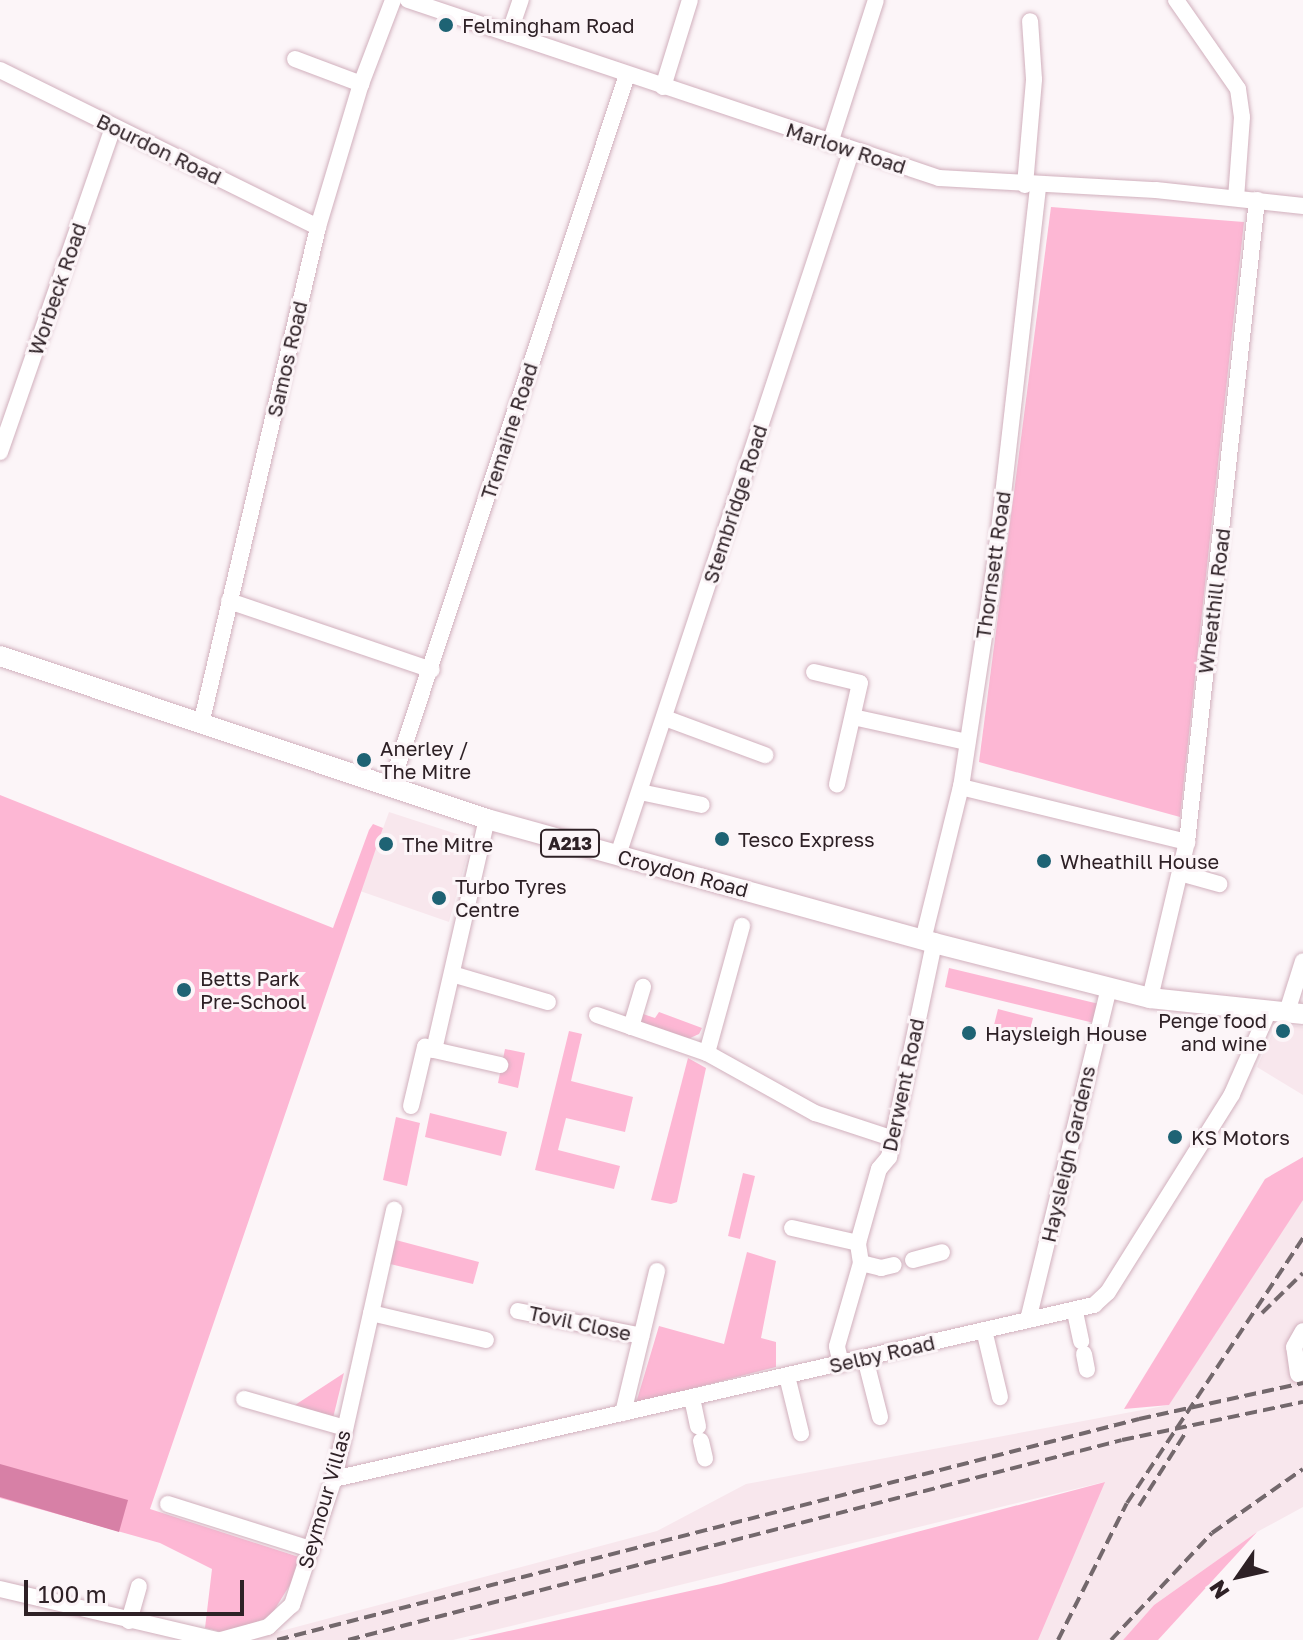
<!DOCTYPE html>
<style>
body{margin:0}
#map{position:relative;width:1303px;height:1640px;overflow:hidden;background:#fcf5f8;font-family:"Golos Text",sans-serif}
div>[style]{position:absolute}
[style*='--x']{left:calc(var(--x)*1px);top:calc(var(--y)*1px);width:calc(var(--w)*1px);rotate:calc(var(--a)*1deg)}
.built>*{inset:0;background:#f8e7ed}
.green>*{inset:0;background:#fdb7d4}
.water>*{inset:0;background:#d780a6}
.roads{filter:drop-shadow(0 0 2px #d1b0bd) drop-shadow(0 0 2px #d1b0bd)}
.minor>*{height:16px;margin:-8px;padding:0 8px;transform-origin:8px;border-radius:8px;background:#fff}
.major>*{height:20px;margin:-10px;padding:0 10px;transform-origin:10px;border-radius:10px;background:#fff}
.rail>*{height:4px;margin-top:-2px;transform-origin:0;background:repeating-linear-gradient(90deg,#73686c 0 12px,transparent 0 18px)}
.dots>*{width:22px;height:22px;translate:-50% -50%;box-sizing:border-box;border:4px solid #fcf5f8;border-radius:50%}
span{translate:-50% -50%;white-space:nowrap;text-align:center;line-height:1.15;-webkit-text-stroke:6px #fcf5f8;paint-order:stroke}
.shield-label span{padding:2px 6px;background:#fcf5f8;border:2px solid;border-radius:6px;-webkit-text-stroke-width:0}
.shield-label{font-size:18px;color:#2e2126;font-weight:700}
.poi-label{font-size:20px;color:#2e2126}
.left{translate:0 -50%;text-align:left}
.right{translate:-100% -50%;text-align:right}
.street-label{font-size:20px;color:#2e2126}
.north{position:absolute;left:1199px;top:1536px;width:80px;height:80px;-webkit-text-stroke:6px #fcf5f8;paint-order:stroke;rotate:236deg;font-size:22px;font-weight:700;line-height:32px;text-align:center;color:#2e2126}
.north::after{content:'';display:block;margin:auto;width:28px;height:36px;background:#2e2126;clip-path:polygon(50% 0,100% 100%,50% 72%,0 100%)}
.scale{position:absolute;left:24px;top:1580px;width:220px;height:36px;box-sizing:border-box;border:4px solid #2e2126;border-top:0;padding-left:10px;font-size:24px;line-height:28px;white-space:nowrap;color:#2e2126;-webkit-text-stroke:6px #fcf5f8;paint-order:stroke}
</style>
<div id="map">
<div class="built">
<div style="clip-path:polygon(389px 812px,472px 839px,449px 922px,360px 891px)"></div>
<div style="clip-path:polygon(1277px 1023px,1303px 1027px,1303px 1095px,1257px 1067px)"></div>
<div style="clip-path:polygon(1303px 1179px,1303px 1507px,1257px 1532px,1154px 1605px,1123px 1640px,1037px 1640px,1104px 1482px,453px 1640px,247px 1640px,657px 1531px,746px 1484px,1169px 1405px)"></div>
</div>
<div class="green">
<div style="clip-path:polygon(1051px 207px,1244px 222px,1180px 817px,979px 762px)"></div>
<div style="clip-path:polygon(0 795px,333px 928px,369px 830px,373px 824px,383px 828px,150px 1509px,299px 1557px,293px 1580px,270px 1617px,226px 1633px,205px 1628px,212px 1569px,160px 1543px,0 1498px)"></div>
<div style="clip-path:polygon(949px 968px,1099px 1004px,1094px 1023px,945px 987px)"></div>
<div style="clip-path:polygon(998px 1009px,1033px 1018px,1028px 1038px,993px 1029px)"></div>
<div style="clip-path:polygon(659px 1012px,702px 1028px,699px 1034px,688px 1039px,640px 1026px,640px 1013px,655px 1018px)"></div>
<div style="clip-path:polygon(569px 1031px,582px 1034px,571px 1081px,633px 1097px,625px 1132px,566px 1118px,558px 1150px,620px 1166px,614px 1189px,535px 1170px)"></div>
<div style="clip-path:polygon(505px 1049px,525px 1053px,518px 1088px,498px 1083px)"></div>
<div style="clip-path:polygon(688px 1058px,706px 1068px,677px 1202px,671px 1204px,651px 1200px)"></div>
<div style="clip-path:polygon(430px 1113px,507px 1132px,501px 1156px,425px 1137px)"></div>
<div style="clip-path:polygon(396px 1117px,420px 1123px,407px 1186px,383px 1180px)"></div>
<div style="clip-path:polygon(1303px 1157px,1303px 1200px,1169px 1405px,1124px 1409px,1265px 1179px)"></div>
<div style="clip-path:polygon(743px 1173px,755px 1176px,740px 1239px,728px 1236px)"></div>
<div style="clip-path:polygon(392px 1239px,479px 1262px,473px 1284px,386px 1263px)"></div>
<div style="clip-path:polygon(747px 1252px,776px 1261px,761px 1338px,776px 1342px,776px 1367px,636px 1403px,659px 1326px,724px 1344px)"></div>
<div style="clip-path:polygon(344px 1373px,333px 1418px,292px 1407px)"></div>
<div style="clip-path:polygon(1105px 1482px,1038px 1640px,468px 1640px,721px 1584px)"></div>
<div style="clip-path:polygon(1257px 1532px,1158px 1640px,1123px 1640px,1154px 1605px)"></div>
</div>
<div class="water">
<div style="clip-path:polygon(0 1464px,128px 1500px,119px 1532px,0 1497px)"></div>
</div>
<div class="roads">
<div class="minor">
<div style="--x:408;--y:0;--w:560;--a:18.53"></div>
<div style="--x:939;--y:178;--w:217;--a:3.2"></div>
<div style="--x:1156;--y:190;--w:148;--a:6.2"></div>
<div style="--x:1176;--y:0;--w:108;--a:55.1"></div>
<div style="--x:1238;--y:89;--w:28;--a:82"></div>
<div style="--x:1242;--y:117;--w:81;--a:94.2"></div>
<div style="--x:509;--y:34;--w:36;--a:-71"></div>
<div style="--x:295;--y:59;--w:71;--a:20.7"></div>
<div style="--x:0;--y:70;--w:355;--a:26.3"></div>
<div style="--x:663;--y:87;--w:91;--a:-72.8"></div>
<div style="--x:830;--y:143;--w:150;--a:-72.2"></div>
<div style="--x:1025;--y:185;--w:106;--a:-85.1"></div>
<div style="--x:1034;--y:79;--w:58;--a:-93.9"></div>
<div style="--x:0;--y:452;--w:344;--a:-70.8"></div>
<div style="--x:229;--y:601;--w:214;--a:18.8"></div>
<div style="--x:814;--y:672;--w:47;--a:13.4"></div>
<div style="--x:860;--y:683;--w:104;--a:102.8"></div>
<div style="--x:853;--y:717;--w:117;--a:12.4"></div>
<div style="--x:665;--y:718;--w:107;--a:20.3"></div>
<div style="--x:201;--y:724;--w:511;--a:-76.75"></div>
<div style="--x:318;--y:227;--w:149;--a:-73.3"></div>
<div style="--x:361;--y:84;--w:90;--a:-69.1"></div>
<div style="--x:961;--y:787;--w:233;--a:13.7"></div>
<div style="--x:390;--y:788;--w:751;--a:-71.61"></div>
<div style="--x:640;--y:792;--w:63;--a:11.8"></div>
<div style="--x:618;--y:855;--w:741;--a:-71.66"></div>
<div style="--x:1180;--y:873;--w:41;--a:15.8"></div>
<div style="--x:923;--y:940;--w:158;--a:-76.1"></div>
<div style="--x:961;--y:787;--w:225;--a:-81.3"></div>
<div style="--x:995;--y:565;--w:381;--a:-83.5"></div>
<div style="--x:452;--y:974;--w:100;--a:16.3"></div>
<div style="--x:1150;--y:998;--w:160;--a:-76.7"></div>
<div style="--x:1187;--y:842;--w:646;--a:-83.78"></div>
<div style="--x:1287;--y:1012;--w:53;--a:-72.6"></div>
<div style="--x:597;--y:1015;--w:116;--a:19.1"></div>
<div style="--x:707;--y:1053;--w:124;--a:29.1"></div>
<div style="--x:815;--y:1113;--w:80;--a:18.2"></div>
<div style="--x:631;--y:1027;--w:42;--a:-73.3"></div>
<div style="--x:434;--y:1050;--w:68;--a:12.8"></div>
<div style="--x:707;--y:1053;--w:132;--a:-74.6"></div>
<div style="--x:411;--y:1106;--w:61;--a:-76.7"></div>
<div style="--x:425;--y:1047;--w:9;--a:18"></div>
<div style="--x:434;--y:1050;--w:237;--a:-77.1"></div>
<div style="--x:792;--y:1228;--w:68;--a:12.8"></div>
<div style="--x:913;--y:1260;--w:30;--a:-15"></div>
<div style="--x:861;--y:1263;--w:21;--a:14"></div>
<div style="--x:881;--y:1268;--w:13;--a:-13"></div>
<div style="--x:518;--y:1311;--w:126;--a:11.4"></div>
<div style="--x:1075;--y:1312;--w:30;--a:78"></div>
<div style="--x:371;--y:1313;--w:118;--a:13.2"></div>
<div style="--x:1028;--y:1320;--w:342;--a:-76.3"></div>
<div style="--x:984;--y:1330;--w:69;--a:76.6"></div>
<div style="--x:1084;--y:1354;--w:16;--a:79"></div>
<div style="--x:865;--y:1358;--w:61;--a:75.7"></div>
<div style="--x:841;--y:1364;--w:18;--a:-103"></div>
<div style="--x:837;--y:1346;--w:86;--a:-73.9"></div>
<div style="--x:861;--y:1263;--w:20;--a:-99"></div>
<div style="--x:858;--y:1243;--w:77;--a:-74.2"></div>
<div style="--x:879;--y:1169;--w:16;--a:-50"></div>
<div style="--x:889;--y:1157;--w:219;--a:-78.1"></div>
<div style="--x:1298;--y:1374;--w:27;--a:-98"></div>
<div style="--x:1294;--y:1347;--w:18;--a:-61"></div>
<div style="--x:787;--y:1376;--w:59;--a:76.2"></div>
<div style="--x:692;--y:1398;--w:29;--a:78"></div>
<div style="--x:244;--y:1399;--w:105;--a:16"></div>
<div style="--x:623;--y:1413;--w:146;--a:-76.5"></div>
<div style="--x:701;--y:1441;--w:18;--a:77"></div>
<div style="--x:334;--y:1479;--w:780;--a:-12.9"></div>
<div style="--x:1094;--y:1305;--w:19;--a:-43"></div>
<div style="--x:1108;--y:1292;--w:234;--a:-57.9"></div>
<div style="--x:1232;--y:1094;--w:92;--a:-66.2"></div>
<div style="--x:168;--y:1504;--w:150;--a:17.5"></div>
<div style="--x:0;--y:1589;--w:223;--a:13.2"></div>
<div style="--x:129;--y:1621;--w:36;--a:-74"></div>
<div style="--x:221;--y:1640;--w:49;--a:-15.5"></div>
<div style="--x:268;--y:1627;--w:33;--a:-43"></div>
<div style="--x:292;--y:1605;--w:133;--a:-71.6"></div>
<div style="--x:334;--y:1479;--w:276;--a:-77.4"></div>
</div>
<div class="major">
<div style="--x:0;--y:656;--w:514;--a:18.51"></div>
<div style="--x:487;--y:819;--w:464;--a:15.5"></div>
<div style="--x:934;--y:943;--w:223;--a:14.3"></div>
<div style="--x:1150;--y:998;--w:154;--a:6"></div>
</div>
</div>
<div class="rail">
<div style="--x:1262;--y:1313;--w:57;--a:-44.3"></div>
<div style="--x:1139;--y:1506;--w:88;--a:-57.6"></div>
<div style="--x:277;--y:1640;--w:890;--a:-14.38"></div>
<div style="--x:1139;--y:1419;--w:168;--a:-12.4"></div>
<div style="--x:348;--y:1640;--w:799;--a:-14.49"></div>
<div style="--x:1122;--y:1440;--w:185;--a:-11.9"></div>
<div style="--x:1058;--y:1640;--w:153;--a:-63.3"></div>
<div style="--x:1127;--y:1503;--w:318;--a:-56.4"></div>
<div style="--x:1111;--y:1640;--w:147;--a:-46.7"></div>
<div style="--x:1212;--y:1533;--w:111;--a:-35.1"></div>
</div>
<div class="dots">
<div style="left:446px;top:25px;background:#1e6374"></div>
<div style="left:364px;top:760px;background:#1e6374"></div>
<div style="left:722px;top:839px;background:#1e6374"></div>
<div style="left:386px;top:844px;background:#1e6374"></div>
<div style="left:1044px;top:861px;background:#1e6374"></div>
<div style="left:439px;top:898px;background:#1e6374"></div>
<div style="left:184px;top:990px;background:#1e6374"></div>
<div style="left:1283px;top:1031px;background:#1e6374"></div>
<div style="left:969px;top:1033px;background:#1e6374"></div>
<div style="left:1175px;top:1137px;background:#1e6374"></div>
</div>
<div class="shield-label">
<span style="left:570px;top:843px">A213</span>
</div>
<div class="poi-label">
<span class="left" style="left:462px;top:25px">Felmingham Road</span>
<span class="left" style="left:380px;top:760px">Anerley /<br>The Mitre</span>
<span class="left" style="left:738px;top:839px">Tesco Express</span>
<span class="left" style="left:402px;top:844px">The Mitre</span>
<span class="left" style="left:1060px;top:861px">Wheathill House</span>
<span class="left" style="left:455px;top:898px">Turbo Tyres<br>Centre</span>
<span class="left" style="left:200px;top:990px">Betts Park<br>Pre-School</span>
<span class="right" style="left:1267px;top:1032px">Penge food<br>and wine</span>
<span class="left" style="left:985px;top:1033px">Haysleigh House</span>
<span class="left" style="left:1191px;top:1137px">KS Motors</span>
</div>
<div class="street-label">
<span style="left:846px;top:148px;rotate:18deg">Marlow Road</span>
<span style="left:159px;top:149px;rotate:26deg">Bourdon Road</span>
<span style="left:57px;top:289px;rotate:-71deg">Worbeck Road</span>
<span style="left:287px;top:359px;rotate:-77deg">Samos Road</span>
<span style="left:509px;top:431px;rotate:-72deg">Tremaine Road</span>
<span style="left:735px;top:504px;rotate:-72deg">Stembridge Road</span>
<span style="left:993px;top:565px;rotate:-82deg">Thornsett Road</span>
<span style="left:1214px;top:601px;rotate:-83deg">Wheathill Road</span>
<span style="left:683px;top:873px;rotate:15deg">Croydon Road</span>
<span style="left:903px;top:1085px;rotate:-78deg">Derwent Road</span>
<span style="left:1068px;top:1154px;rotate:-77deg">Haysleigh Gardens</span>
<span style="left:580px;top:1323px;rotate:12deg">Tovil Close</span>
<span style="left:882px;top:1354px;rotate:-13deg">Selby Road</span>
<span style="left:324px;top:1499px;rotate:-74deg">Seymour Villas</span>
</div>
<div class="north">N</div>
<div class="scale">100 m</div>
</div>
